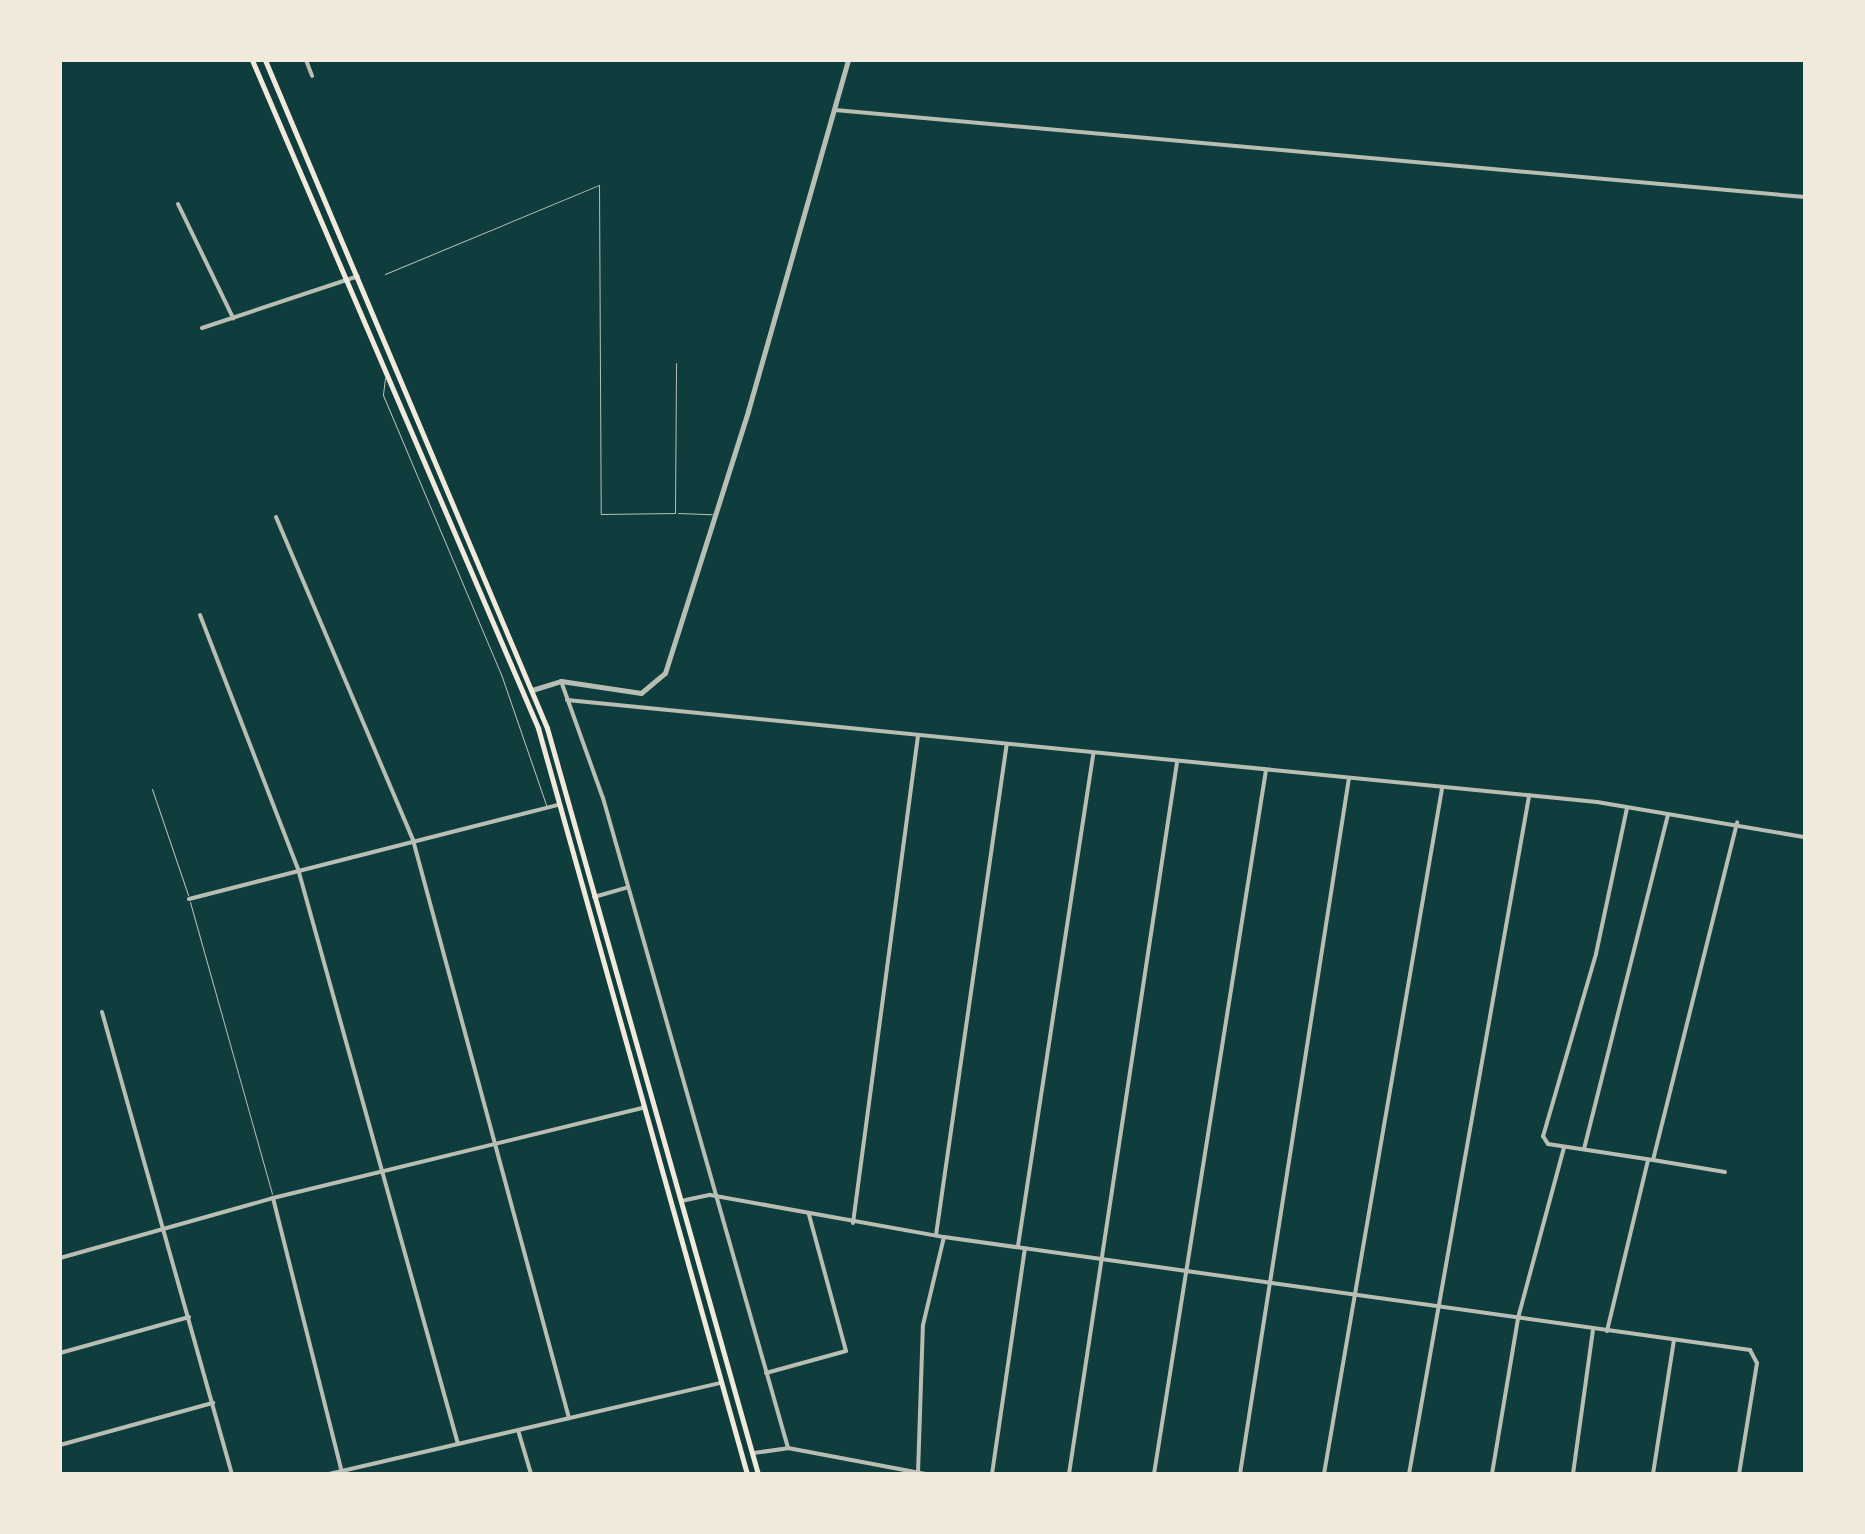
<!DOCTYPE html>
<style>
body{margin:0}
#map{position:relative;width:1865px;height:1534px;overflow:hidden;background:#0f3d3e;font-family:Inter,sans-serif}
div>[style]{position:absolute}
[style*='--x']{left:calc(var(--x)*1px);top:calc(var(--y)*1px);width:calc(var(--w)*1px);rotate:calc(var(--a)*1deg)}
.service>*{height:1px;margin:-0.5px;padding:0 0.5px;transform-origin:0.5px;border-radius:0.5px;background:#b8beb3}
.minor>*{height:4px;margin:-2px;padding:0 2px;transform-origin:2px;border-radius:2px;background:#b8beb3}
.tertiary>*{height:5px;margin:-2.5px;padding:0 2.5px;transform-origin:2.5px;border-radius:2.5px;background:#b8beb3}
.secondary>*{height:5px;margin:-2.5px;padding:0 2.5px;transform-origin:2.5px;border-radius:2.5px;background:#f1e9da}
span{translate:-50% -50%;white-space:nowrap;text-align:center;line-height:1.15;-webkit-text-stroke:8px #f1e9da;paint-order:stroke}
.frame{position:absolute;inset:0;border:62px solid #f1e9da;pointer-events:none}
</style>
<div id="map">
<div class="service">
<div style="--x:385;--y:274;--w:232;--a:-22.6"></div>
<div style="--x:599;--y:185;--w:329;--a:89.7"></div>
<div style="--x:601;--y:514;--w:74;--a:-0.8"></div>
<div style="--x:675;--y:513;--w:150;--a:-89.6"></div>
<div style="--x:385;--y:378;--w:17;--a:97"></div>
<div style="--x:383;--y:395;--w:303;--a:67.1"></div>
<div style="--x:501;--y:674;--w:139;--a:71"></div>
<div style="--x:678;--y:513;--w:34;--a:2"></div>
<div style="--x:152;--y:789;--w:112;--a:71.2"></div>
<div style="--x:190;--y:902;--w:303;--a:74.3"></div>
</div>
<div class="minor">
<div style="--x:306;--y:60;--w:17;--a:69"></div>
<div style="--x:835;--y:110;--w:974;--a:5.13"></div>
<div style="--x:178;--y:204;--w:127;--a:64.2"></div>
<div style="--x:202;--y:328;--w:164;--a:-18.4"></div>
<div style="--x:276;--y:517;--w:351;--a:67"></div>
<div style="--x:413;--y:840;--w:599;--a:74.9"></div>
<div style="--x:200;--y:615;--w:272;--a:68.9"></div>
<div style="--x:298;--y:869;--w:597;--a:74.45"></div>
<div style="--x:561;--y:681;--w:124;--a:70.3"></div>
<div style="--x:603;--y:798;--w:676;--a:74.11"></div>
<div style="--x:567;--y:700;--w:1035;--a:5.66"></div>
<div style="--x:1597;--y:802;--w:211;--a:9.6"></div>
<div style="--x:1627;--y:808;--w:149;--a:102"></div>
<div style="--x:1596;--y:954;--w:190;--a:106.2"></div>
<div style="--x:1543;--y:1136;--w:9;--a:58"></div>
<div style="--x:1548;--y:1144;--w:106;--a:8.7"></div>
<div style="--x:1653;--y:1160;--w:348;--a:-76"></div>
<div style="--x:594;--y:897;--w:35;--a:-16"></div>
<div style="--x:189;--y:899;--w:381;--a:-14.3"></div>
<div style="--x:102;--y:1012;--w:480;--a:74.3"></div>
<div style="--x:1584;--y:1149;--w:345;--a:-75.9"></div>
<div style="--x:1653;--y:1160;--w:73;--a:9.5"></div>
<div style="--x:273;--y:1198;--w:279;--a:75.9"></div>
<div style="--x:681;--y:1201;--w:30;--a:-12"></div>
<div style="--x:710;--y:1195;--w:238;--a:10.2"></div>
<div style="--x:944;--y:1237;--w:814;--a:7.98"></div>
<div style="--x:1750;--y:1350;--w:15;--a:62"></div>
<div style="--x:1757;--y:1363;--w:112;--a:99.2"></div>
<div style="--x:853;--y:1223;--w:490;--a:-82.4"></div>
<div style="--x:936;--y:1235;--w:495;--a:-81.8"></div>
<div style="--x:1018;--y:1246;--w:499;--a:-81.3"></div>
<div style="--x:60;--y:1258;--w:221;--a:-15.7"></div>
<div style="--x:273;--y:1198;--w:381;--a:-13.7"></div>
<div style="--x:1607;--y:1331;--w:176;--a:-76.5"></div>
<div style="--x:60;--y:1353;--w:134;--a:-15.6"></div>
<div style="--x:766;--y:1373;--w:83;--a:-15.4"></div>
<div style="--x:846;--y:1351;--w:141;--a:-105.2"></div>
<div style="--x:518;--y:1430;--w:46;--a:73.5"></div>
<div style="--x:60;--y:1445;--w:159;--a:-15.4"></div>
<div style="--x:754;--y:1453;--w:34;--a:-8"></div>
<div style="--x:788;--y:1448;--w:140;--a:10.7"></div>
<div style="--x:918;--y:1473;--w:148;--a:-88.1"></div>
<div style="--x:923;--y:1325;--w:90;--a:-76.6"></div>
<div style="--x:329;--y:1474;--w:401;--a:-13.1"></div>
<div style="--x:992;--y:1474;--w:228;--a:-81.7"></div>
<div style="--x:1069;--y:1474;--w:720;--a:-81.37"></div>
<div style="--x:1154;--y:1474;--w:713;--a:-80.96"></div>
<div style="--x:1240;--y:1474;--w:704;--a:-81.1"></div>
<div style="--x:1324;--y:1474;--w:695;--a:-80.23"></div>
<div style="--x:1409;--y:1474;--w:689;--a:-79.96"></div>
<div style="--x:1492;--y:1474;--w:158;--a:-80.5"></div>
<div style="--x:1518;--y:1318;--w:177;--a:-74.9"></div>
<div style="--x:1573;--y:1474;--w:145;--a:-82.1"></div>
<div style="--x:1653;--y:1474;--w:136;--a:-81.1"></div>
</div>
<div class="tertiary">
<div style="--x:532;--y:690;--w:30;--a:-17"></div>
<div style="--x:561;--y:681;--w:81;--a:8.5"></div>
<div style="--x:641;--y:693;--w:31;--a:-40"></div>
<div style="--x:665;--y:673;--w:275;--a:-72.4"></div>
<div style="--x:748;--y:411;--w:365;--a:-74.1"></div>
</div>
<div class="secondary">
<div style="--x:252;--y:60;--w:727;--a:66.82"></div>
<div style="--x:538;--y:728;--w:775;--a:74.35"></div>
<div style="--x:265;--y:60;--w:725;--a:67.11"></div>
<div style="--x:547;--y:728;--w:775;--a:74.21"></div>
</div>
<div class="frame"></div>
</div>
